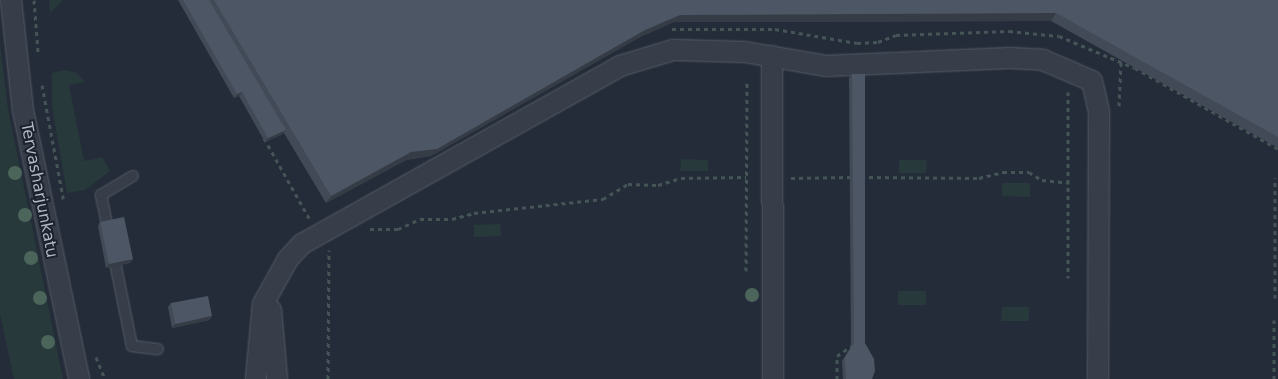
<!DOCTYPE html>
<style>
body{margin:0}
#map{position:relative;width:1278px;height:379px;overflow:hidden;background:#242c39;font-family:"DejaVu Sans",sans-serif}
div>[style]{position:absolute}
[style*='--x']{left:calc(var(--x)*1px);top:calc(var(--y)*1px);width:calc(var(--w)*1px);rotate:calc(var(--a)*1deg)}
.green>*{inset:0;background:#27393b}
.path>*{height:3px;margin-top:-1.5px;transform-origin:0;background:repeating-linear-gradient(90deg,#445457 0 4px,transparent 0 8px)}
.roads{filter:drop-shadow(0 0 1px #565c67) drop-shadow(0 0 1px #565c67)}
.lane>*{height:10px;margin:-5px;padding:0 5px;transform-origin:5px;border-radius:5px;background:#373e49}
.street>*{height:20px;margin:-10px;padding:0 10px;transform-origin:10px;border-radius:10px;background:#373e49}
.trees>*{width:14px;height:14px;margin:-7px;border-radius:50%;background:#4c655b}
.wall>*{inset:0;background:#414a56}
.shaded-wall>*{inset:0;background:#353c46}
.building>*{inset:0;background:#4c5664}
span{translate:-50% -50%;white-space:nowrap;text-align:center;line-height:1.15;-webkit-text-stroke:4px #1d232e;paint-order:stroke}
.street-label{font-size:16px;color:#b3b9c5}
</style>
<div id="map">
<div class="green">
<div style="clip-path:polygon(49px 0,63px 0,50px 13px)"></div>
<div style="clip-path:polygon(0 44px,8px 109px,63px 379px,14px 379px,0 314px)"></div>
<div style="clip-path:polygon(65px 70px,77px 73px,85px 82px,69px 85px,84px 161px,102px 157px,110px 171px,85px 190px,67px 193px,52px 106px,52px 73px)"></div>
<div style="clip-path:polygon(681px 159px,708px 160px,708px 171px,680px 171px)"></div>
<div style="clip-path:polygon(899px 160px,927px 160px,926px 173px,899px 173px)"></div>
<div style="clip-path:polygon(1002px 183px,1030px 183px,1030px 197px,1002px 196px)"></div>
<div style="clip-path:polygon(500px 224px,501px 236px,474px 237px,474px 225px)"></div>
<div style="clip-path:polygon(898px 291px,926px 291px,926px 305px,898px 305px)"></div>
<div style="clip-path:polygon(1002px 307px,1029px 307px,1029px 321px,1001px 321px)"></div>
</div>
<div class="path">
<div style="--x:34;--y:0;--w:52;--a:85.6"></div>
<div style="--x:672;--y:29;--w:103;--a:0"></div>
<div style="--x:775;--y:29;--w:83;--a:9.7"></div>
<div style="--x:857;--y:43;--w:21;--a:-3"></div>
<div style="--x:878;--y:42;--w:19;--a:-21"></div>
<div style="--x:896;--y:35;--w:113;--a:-2"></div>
<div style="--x:1009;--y:31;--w:50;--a:5.7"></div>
<div style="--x:1059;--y:36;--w:82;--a:22.8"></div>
<div style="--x:1135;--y:68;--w:164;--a:29.5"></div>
<div style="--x:42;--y:85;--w:119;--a:79.4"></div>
<div style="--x:1068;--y:92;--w:186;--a:90"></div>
<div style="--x:1119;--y:106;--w:44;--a:-87.4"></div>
<div style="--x:264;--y:138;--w:92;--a:60.6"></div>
<div style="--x:861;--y:177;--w:118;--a:0.5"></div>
<div style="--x:979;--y:178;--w:25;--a:-14"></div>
<div style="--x:1003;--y:172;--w:26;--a:0"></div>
<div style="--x:1029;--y:172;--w:15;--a:32"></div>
<div style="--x:1042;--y:180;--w:27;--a:6"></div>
<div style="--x:791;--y:178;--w:61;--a:-0.9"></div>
<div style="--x:370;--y:229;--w:28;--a:0"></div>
<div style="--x:398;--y:229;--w:24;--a:-24"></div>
<div style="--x:420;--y:219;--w:32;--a:0"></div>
<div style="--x:452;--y:219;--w:23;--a:-15"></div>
<div style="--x:474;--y:213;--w:130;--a:-6.2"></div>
<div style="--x:603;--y:199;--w:29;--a:-31"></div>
<div style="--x:628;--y:184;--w:30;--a:2"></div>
<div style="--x:658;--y:185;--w:24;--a:-17"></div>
<div style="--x:681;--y:178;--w:65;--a:-0.9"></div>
<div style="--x:746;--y:271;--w:191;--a:-89.7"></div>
<div style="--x:1275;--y:298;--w:120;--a:-90"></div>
<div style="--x:96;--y:357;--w:24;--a:68"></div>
<div style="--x:328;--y:379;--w:129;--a:-89.6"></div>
<div style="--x:837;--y:379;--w:23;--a:-90"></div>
<div style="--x:837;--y:356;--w:21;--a:-35"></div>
<div style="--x:1274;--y:379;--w:59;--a:-90"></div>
</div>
<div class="roads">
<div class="lane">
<div style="--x:109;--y:233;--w:39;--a:-102"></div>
<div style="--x:101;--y:195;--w:37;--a:-31"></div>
<div style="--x:113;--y:252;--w:96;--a:78.6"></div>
<div style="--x:132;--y:346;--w:26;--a:7"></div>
</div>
<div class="street">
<div style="--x:11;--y:0;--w:111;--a:83.8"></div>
<div style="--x:23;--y:110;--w:275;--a:78.2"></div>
<div style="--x:772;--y:56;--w:323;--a:89.8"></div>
<div style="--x:271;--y:310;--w:69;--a:85"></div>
<div style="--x:256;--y:379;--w:75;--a:-84.7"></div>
<div style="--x:263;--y:304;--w:51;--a:-60.9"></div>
<div style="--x:288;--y:259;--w:21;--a:-47"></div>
<div style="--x:302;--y:244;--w:364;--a:-29.2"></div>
<div style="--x:620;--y:66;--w:55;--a:-16.8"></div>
<div style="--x:673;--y:50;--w:72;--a:1.6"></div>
<div style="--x:745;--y:52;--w:82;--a:9.8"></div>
<div style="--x:826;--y:66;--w:184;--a:-2.5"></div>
<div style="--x:1010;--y:58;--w:33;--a:3"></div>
<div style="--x:1043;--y:60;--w:53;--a:23.2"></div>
<div style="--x:1092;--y:81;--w:32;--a:77"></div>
<div style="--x:1099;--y:112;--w:267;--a:90.2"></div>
</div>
</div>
<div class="trees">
<div style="left:15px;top:173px"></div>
<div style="left:25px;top:215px"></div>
<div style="left:31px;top:258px"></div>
<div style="left:752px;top:295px"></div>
<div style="left:40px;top:298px"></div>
<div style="left:48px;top:342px"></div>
</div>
<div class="wall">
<div style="clip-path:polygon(178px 0,1278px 0,1278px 148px,1051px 21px,674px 22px,640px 37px,431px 156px,406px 160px,326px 203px,284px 133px,283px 134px,265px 142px,239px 96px,234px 98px)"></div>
<div style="clip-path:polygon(852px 74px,865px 343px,872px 379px,843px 379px,842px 361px,851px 347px,849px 78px)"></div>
<div style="clip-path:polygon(100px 222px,133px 259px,130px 263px,106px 268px,98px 226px)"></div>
<div style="clip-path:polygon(171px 303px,210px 320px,172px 328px,168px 307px)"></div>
</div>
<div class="shaded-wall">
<div style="clip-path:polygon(1056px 13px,1051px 21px,674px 22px,640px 37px,431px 156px,406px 160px,326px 203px,331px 196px,411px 152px,645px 30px,680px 15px)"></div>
<div style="clip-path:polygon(242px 92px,239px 96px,234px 98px,237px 94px)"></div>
<div style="clip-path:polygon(286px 130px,283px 134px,265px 142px,268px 138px)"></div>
<div style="clip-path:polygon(133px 259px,130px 263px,106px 268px,109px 264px)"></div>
<div style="clip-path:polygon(212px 316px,210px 320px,172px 328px,175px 324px)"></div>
</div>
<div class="building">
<div style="clip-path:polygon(183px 0,209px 0,286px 130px,268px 138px,242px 92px,237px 94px)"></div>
<div style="clip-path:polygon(214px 0,1278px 0,1278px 137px,1056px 13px,680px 15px,645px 30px,437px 149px,411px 152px,331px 196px)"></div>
<div style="clip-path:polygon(852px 74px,865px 74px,865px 343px,874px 359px,875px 371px,872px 379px,846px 379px,845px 357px,854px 343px)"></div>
<div style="clip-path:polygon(124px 217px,133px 259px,109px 264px,100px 222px)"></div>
<div style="clip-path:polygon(208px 296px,212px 316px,175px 324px,171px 303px)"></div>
</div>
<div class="street-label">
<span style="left:39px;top:190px;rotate:79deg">Tervasharjunkatu</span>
</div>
</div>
